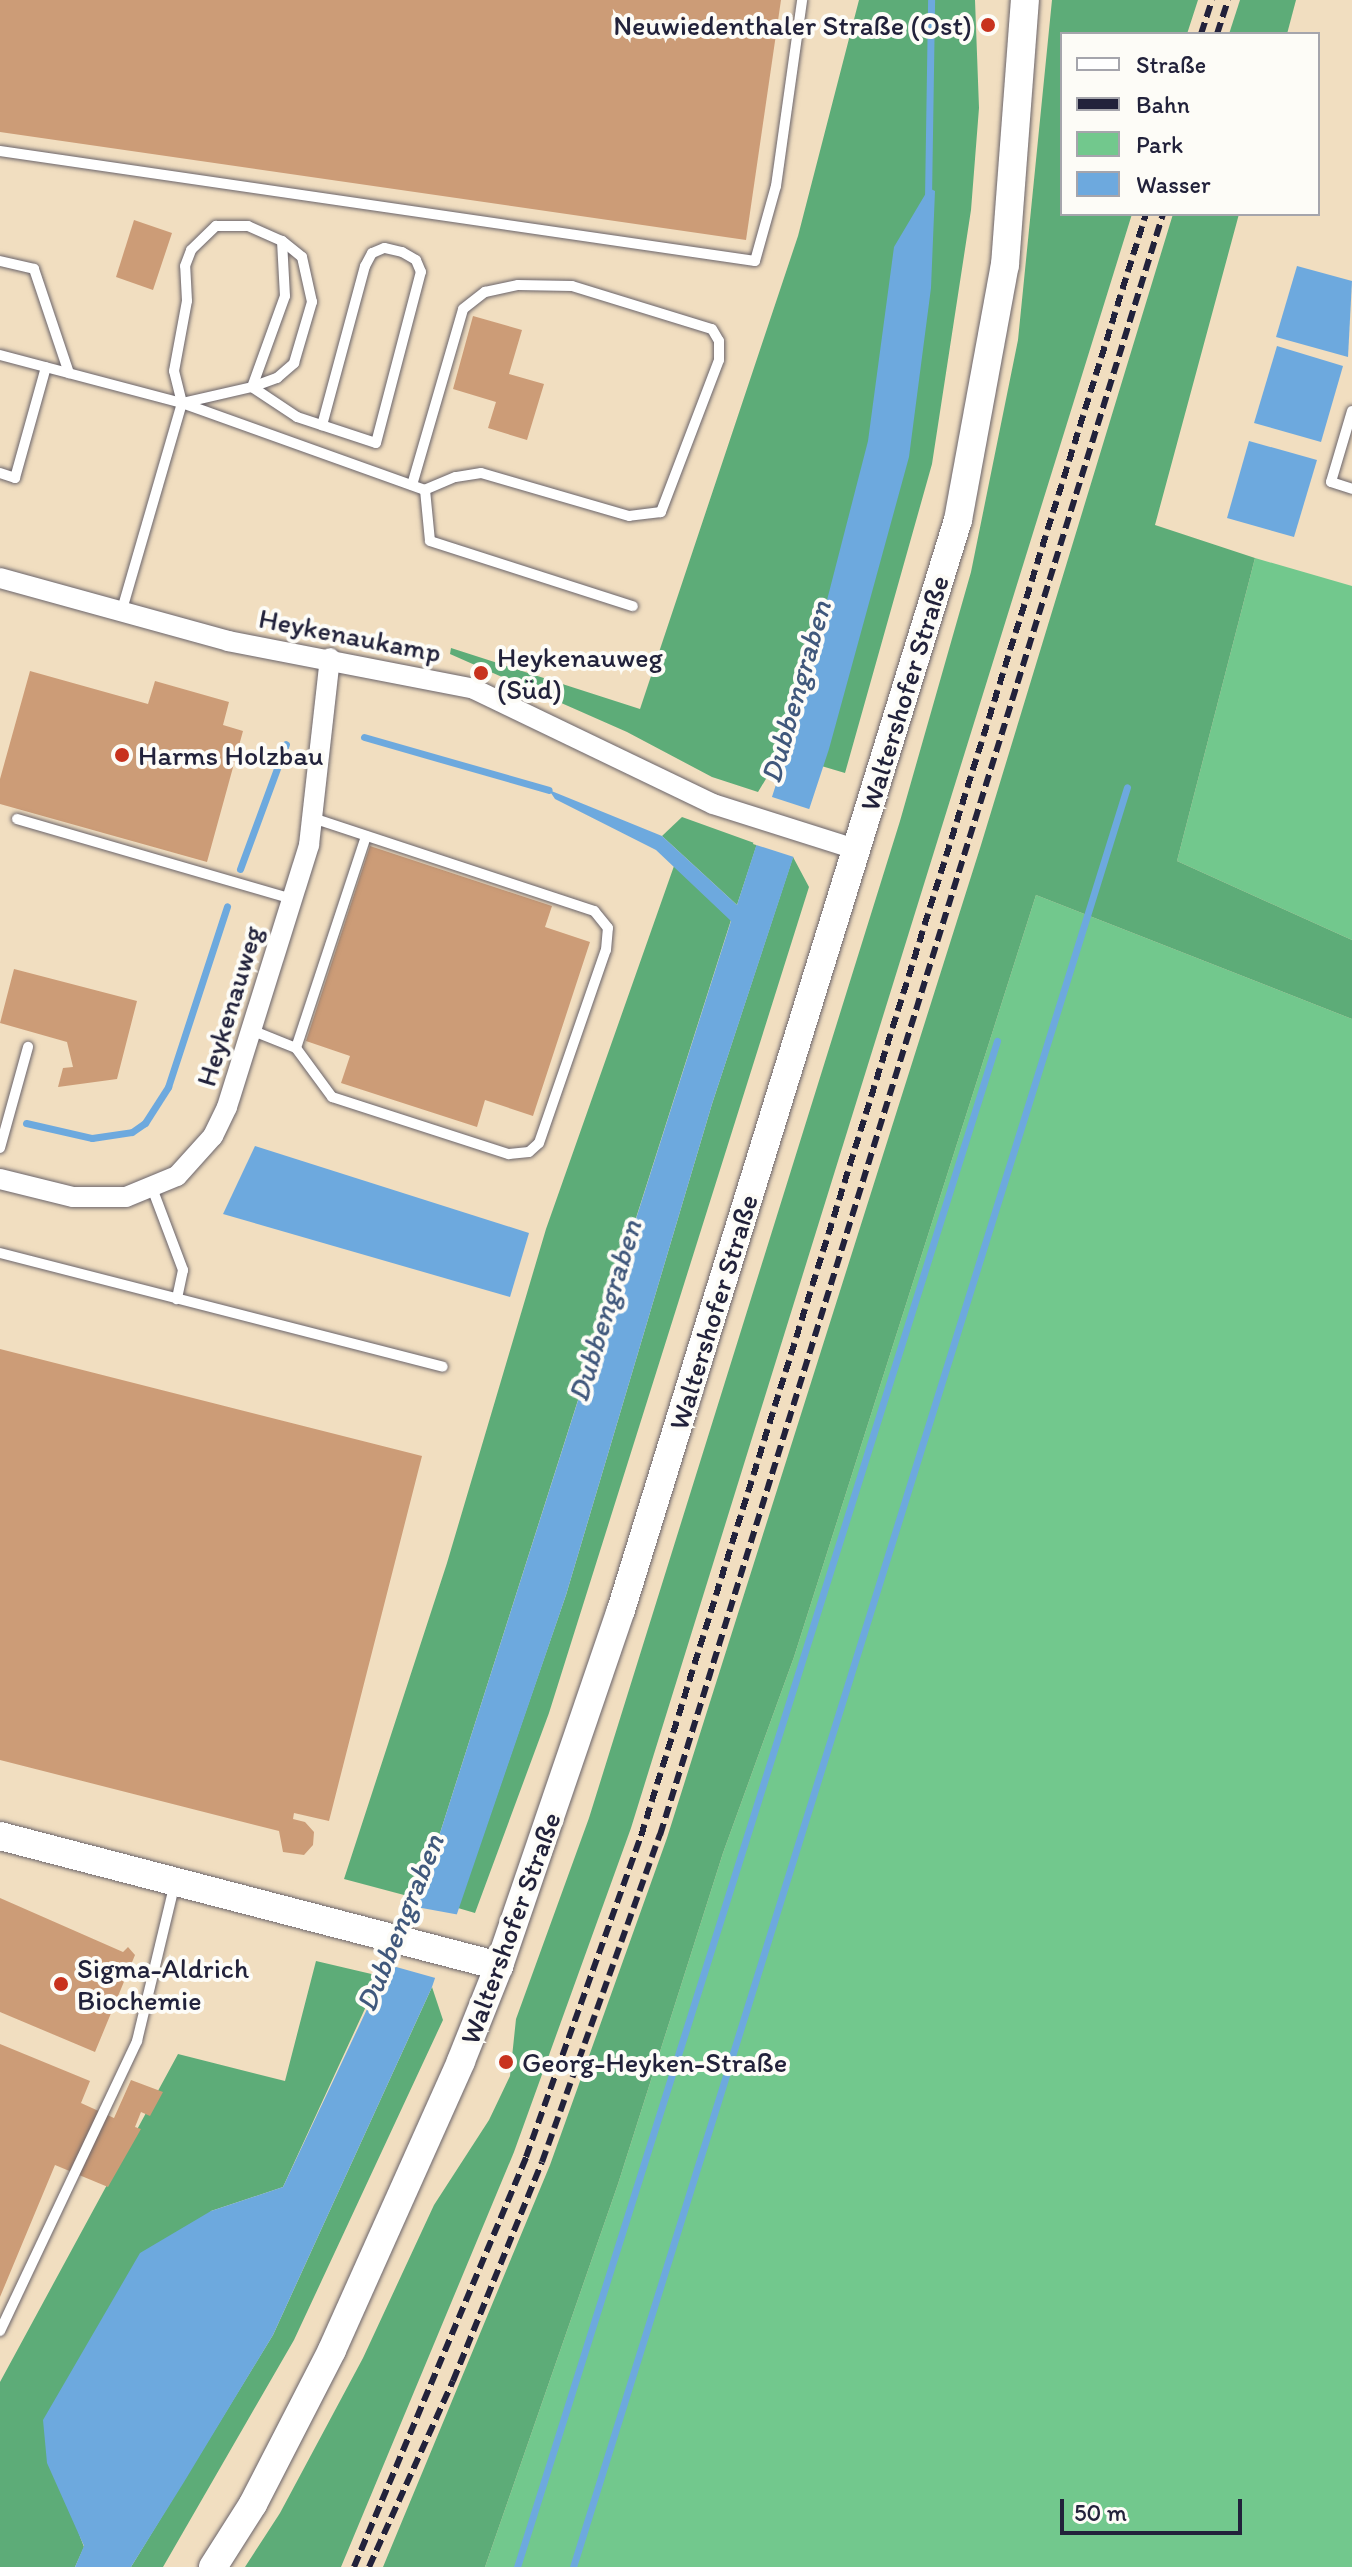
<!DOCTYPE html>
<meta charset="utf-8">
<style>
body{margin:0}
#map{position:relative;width:1352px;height:2567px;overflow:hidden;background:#f1dec0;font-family:Itim,sans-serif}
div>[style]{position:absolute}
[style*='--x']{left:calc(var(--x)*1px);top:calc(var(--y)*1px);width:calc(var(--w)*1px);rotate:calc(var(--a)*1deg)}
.green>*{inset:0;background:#72c88d}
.forest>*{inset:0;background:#5dac78}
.water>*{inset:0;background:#6da9de}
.pier>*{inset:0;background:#f1dec0}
.stream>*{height:7px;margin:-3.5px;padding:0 3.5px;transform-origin:3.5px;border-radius:3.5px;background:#6da9de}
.building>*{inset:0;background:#cc9c77}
.roads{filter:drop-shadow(0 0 2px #6a646a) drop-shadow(0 0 2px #6a646a)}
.lane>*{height:10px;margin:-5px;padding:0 5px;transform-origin:5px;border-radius:5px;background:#fff}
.street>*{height:20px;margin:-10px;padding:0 10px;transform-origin:10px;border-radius:10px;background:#fff}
.secondary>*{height:28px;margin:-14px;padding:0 14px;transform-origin:14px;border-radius:14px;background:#fff}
.rail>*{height:6px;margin-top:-3px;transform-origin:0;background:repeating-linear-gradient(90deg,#22223b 0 12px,transparent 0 18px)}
.dots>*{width:22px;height:22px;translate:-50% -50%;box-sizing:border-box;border:4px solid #fdfcf7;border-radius:50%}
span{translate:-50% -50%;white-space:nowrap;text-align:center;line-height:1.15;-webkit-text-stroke:8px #fdfcf7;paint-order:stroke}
.poi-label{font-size:28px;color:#22223b}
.right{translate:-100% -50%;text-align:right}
.left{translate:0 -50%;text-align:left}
.street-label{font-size:28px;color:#22223b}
.water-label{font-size:30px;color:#40587c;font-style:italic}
.legend{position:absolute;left:1060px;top:32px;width:260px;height:184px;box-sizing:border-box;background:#fdfcf7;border:2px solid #a5a5ac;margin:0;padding:10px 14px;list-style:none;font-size:24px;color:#22223b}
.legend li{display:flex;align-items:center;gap:16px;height:40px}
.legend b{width:40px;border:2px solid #a5a5ac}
.scale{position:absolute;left:1060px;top:2499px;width:182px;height:36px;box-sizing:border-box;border:4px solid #22223b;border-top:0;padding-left:10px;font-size:24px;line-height:28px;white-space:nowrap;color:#22223b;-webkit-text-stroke:6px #fdfcf7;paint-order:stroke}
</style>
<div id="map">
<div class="green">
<div style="clip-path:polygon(1255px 558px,1352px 586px,1352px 940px,1177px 861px)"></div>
<div style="clip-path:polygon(1036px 895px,1352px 1019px,1352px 2567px,485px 2567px,618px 2184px,723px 1853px,794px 1657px)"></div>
</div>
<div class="forest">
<div style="clip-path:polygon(859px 0,975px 0,979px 108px,971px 210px,932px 464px,845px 773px,781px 754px,758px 792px,712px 777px,627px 732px,450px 654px,451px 648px,640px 709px,798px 236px)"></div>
<div style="clip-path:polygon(1052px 0,1198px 0,1187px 34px,1062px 34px,1062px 214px,1132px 214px,631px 1828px,514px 2152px,341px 2567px,245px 2567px,280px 2513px,363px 2358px,434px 2205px,489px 2120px,510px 2076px,516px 2019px,589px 1818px,900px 821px,971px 572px,1018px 340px)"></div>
<div style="clip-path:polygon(1240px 0,1296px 0,1287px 34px,1229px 34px)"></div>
<div style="clip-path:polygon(1173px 214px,1239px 214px,1155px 525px,1255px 558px,1177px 861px,1352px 940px,1352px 1019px,1036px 895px,794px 1657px,723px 1853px,618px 2184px,485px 2567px,383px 2567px,550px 2165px,667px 1838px,981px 845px)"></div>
<div style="clip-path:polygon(682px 817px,757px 844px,737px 905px,662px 836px)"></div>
<div style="clip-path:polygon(793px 857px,809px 887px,549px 1713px,475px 1913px,458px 1908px,566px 1595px,712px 1104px)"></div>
<div style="clip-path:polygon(674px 866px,731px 920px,419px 1899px,344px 1879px,447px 1563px,546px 1229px)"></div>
<div style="clip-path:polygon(316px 1961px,380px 1976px,283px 2187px,211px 2211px,78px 2531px,84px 2547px,75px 2567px,0 2567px,0 2382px,178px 2054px,285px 2081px)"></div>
<div style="clip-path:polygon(432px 1987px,443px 2020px,294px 2340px,163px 2567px,131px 2567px,273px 2335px)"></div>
</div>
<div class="water">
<div style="clip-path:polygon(929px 188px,935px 191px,931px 288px,909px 457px,829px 749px,712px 1104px,566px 1595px,432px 1987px,273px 2335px,184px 2482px,131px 2567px,75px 2567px,84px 2546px,47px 2463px,43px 2420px,140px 2253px,211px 2211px,283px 2187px,419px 1899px,731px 921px,656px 850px,555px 799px,549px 790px,662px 836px,737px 905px,793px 732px,868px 441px,894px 247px)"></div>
<div style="clip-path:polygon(1297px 266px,1352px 281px,1348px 357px,1276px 337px)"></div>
<div style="clip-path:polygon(1277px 346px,1343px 366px,1321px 442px,1254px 423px)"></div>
<div style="clip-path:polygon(1249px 441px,1317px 460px,1294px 537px,1227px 518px)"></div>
<div style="clip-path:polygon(255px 1146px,529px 1233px,510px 1297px,223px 1214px)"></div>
</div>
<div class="pier">
<div style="clip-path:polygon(769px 796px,812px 810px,797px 858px,753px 844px)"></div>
<div style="clip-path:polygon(411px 1906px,460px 1915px,439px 1979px,382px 1963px)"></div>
</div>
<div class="stream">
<div style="--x:928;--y:198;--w:198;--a:-89.1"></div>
<div style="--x:364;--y:737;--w:192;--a:16"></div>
<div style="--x:240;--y:869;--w:133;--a:-69.8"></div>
<div style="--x:26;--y:1123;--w:68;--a:12.8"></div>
<div style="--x:92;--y:1138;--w:40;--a:-8.5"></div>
<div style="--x:132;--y:1132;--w:16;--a:-35"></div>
<div style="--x:145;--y:1123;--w:43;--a:-57.4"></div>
<div style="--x:168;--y:1087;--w:190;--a:-71.9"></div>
<div style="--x:517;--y:2567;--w:1600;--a:-72.54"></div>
<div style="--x:573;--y:2567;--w:1864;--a:-72.71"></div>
</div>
<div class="building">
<div style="clip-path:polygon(0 0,781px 0,746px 240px,0 132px)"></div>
<div style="clip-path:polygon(134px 220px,172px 233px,153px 290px,116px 277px)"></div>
<div style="clip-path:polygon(473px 316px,522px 330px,509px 374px,544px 384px,527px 440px,488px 428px,496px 402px,453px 389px)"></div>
<div style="clip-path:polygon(30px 671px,148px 704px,155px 681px,229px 702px,223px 725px,243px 731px,207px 862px,0 804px,0 779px)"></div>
<div style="clip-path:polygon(370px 846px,552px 906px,545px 927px,590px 942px,533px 1116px,485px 1100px,477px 1127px,341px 1083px,350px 1056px,306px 1041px)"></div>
<div style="clip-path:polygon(14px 969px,137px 1001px,117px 1079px,58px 1087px,63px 1068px,73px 1067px,67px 1042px,0 1023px)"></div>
<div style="clip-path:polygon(0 1349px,422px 1456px,329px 1821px,294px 1813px,293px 1819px,305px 1822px,314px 1832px,313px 1845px,304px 1855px,283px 1852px,279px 1831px,0 1760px)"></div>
<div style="clip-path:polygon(0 1898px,123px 1952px,128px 1947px,135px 1955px,95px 2052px,0 2012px)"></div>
<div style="clip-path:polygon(0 2044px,90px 2081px,81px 2103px,114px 2118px,131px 2080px,163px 2092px,150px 2116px,141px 2112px,135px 2127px,141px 2129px,108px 2187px,55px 2165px,0 2297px)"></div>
</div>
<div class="roads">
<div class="lane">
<div style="--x:0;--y:151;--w:763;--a:8.29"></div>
<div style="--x:755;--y:261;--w:78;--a:-74.4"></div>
<div style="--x:776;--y:186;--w:188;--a:-82"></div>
<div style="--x:216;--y:226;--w:32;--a:0"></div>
<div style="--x:248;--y:226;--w:37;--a:24"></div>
<div style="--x:282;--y:241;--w:55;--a:86.9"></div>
<div style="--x:285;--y:296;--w:97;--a:109.9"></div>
<div style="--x:252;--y:387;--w:72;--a:167.1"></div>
<div style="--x:182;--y:403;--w:33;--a:-104"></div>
<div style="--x:174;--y:371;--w:71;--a:-79.5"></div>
<div style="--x:187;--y:301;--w:35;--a:-93"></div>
<div style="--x:185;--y:266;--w:17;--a:-69"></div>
<div style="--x:191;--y:250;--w:35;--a:-44"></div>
<div style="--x:0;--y:261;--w:35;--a:13"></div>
<div style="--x:34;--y:269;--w:110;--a:71.4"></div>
<div style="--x:0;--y:355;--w:188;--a:14.8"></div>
<div style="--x:182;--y:403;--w:219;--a:106.2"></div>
<div style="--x:252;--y:387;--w:54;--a:33.7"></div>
<div style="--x:297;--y:417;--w:83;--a:18.2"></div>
<div style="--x:376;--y:443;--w:177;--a:-75.3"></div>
<div style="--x:421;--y:272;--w:13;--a:-113"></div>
<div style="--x:416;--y:260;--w:16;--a:-150"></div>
<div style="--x:402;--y:252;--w:18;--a:-167"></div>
<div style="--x:384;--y:248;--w:13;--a:157"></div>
<div style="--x:372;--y:253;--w:15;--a:118"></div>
<div style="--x:365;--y:266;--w:165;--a:105.1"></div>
<div style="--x:252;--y:387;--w:27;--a:-20"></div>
<div style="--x:277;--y:378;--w:23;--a:-41"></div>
<div style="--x:294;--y:363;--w:64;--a:-73.6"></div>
<div style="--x:312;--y:302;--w:46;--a:-102.5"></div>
<div style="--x:302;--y:257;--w:26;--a:-141"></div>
<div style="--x:182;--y:403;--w:258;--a:19.7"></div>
<div style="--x:425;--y:490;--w:51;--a:84.4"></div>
<div style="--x:430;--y:541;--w:213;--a:17.8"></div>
<div style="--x:1352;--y:411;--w:74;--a:106.5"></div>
<div style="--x:1331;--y:482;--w:22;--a:18"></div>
<div style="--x:0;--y:473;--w:16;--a:18"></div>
<div style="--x:15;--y:478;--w:115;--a:-74.4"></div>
<div style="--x:412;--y:485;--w:183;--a:-73.8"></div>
<div style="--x:463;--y:309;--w:28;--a:-38"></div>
<div style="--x:485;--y:292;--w:34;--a:-12"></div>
<div style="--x:518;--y:285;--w:54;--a:1.1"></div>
<div style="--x:572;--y:286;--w:146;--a:17.1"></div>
<div style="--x:712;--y:329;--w:14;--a:60"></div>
<div style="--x:719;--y:341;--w:19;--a:90"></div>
<div style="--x:719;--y:360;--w:163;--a:110.9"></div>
<div style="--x:661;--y:512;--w:32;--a:173"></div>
<div style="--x:629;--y:516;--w:154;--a:-163.8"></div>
<div style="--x:481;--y:473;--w:26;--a:171"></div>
<div style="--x:455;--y:477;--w:33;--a:157"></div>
<div style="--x:17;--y:819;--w:287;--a:16.2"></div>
<div style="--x:251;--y:1030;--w:48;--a:21.8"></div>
<div style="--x:296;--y:1048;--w:61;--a:53.7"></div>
<div style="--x:332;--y:1097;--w:186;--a:17.9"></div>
<div style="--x:509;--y:1154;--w:20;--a:-6"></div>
<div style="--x:529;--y:1152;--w:13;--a:-42"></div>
<div style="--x:539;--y:1143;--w:204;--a:-70.9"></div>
<div style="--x:606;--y:950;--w:22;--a:-85"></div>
<div style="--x:608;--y:928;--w:22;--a:-129"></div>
<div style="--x:594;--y:911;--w:296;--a:-161.7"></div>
<div style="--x:296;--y:1048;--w:223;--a:-71.7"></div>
<div style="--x:0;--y:1148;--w:105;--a:-74.5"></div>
<div style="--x:152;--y:1188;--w:88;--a:69.3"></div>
<div style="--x:183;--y:1270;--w:30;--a:102"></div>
<div style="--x:0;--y:1253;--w:457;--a:14.4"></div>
<div style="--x:0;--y:2331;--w:321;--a:-64.7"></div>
<div style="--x:137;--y:2041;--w:163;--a:-76.5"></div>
</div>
<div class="street">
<div style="--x:0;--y:578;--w:237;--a:15.4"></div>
<div style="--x:228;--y:641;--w:251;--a:11"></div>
<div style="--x:474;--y:689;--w:265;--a:25.7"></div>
<div style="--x:713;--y:804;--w:149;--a:17.6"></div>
<div style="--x:0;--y:1179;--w:75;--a:13.9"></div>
<div style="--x:73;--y:1197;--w:53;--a:0"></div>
<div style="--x:126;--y:1197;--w:55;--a:-22.4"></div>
<div style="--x:177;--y:1176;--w:54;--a:-48"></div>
<div style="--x:213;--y:1136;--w:32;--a:-64"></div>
<div style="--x:227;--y:1107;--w:275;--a:-72.6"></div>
<div style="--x:309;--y:845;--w:188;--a:-83.6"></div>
</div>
<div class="secondary">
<div style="--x:0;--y:1836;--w:516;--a:14.6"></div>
<div style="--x:213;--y:2567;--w:75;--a:-57.6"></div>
<div style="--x:253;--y:2504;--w:173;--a:-62.8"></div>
<div style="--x:332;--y:2350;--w:316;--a:-65.9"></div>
<div style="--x:461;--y:2061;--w:102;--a:-68.2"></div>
<div style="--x:499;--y:1966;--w:376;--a:-71.1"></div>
<div style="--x:621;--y:1610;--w:1141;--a:-72.82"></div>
<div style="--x:958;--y:520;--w:259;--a:-79.6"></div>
<div style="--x:1005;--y:265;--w:266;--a:-85.7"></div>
</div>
</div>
<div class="rail">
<div style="--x:1201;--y:34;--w:36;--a:-72"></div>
<div style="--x:1217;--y:34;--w:36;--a:-72"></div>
<div style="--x:354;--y:2567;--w:445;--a:-67.2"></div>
<div style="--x:526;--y:2157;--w:341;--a:-70.3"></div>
<div style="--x:641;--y:1836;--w:1699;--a:-72.71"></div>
<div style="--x:369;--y:2567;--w:204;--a:-65.7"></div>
<div style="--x:453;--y:2381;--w:236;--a:-67.9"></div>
<div style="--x:542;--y:2162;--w:348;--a:-70.2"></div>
<div style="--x:660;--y:1835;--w:1697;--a:-72.76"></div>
</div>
<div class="dots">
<div style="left:988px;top:25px;background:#c8321e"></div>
<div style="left:481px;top:673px;background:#c8321e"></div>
<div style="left:122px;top:755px;background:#c8321e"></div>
<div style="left:61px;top:1984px;background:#c8321e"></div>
<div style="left:506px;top:2062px;background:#c8321e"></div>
</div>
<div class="poi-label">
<span class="right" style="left:972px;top:25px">Neuwiedenthaler Straße (Ost)</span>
<span class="left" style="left:497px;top:673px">Heykenauweg<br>(Süd)</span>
<span class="left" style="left:138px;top:755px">Harms Holzbau</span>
<span class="left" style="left:77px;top:1984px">Sigma-Aldrich<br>Biochemie</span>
<span class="left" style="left:522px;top:2062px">Georg-Heyken-Straße</span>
</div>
<div class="street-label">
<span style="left:350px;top:635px;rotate:11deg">Heykenaukamp</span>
<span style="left:904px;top:693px;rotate:-73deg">Waltershofer Straße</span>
<span style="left:229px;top:1006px;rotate:-73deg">Heykenauweg</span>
<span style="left:713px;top:1312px;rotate:-73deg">Waltershofer Straße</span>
<span style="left:510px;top:1928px;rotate:-70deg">Waltershofer Straße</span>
</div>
<div class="water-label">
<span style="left:796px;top:692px;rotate:-74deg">Dubbengraben</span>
<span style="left:605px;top:1311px;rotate:-73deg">Dubbengraben</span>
<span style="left:400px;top:1923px;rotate:-68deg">Dubbengraben</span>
</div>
<ul class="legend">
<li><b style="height:10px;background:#fff"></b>Straße</li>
<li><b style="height:10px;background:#22223b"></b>Bahn</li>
<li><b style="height:22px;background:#72c88d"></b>Park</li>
<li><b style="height:22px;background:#6da9de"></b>Wasser</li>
</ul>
<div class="scale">50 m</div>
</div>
